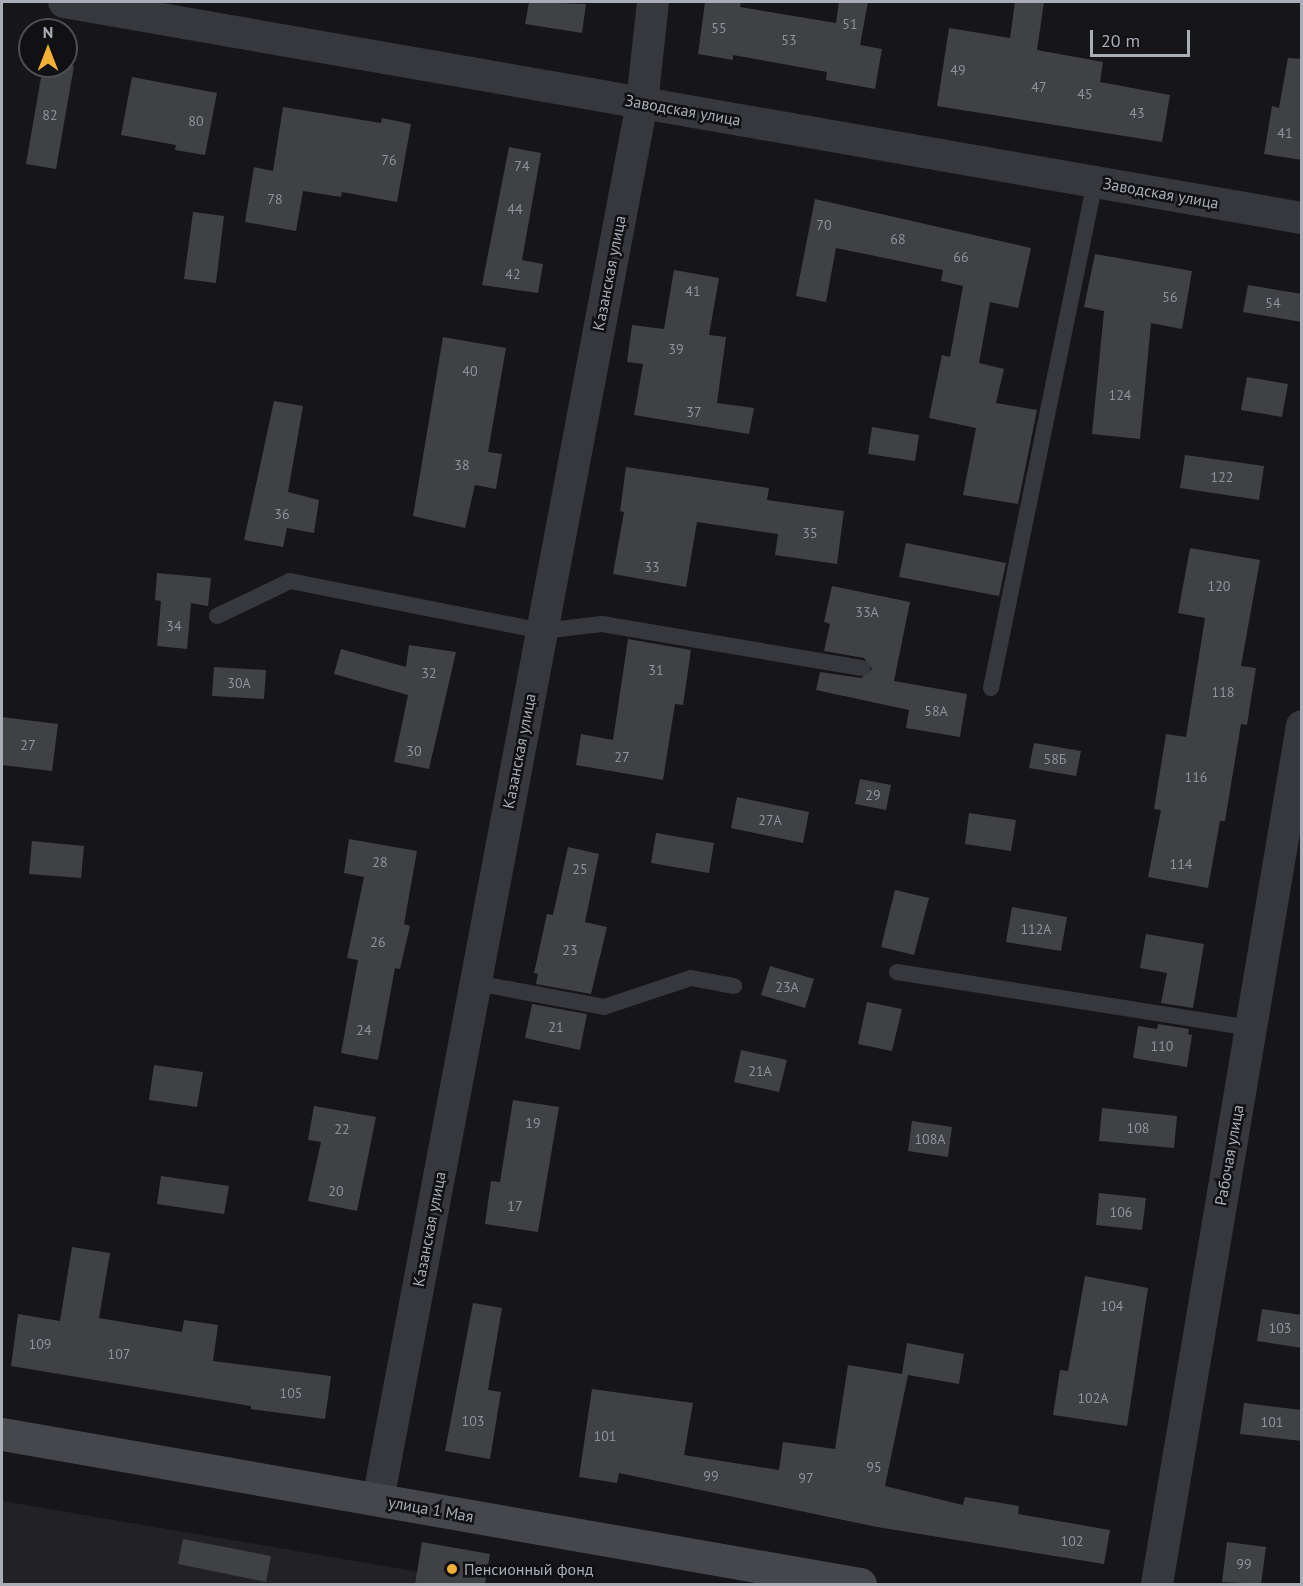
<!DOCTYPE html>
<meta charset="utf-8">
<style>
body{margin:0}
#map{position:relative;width:1303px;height:1586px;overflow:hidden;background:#161618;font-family:"PT Sans",sans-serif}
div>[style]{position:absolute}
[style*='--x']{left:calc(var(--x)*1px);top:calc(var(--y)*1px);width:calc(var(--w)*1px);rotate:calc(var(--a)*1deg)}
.built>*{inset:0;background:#222225}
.building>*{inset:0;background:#404145}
.service>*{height:16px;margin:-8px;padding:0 8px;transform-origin:8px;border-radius:8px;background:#37383d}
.minor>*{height:32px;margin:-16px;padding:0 16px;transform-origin:16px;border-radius:16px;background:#37383d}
.secondary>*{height:33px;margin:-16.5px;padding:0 16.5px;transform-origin:16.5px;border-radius:16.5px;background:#45474d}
.dots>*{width:16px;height:16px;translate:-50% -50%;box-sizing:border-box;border:3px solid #111113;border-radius:50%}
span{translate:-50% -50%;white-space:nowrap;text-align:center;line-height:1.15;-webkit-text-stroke:5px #111113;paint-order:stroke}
.number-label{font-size:14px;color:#8e929b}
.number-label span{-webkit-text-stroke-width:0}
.street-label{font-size:16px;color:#a8adb8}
.poi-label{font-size:16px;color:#a8adb8}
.left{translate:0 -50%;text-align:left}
.frame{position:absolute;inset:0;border:3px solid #a8adb8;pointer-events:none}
.north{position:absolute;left:18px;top:18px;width:60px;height:60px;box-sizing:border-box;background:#111113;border:2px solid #4d4f55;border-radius:50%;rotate:0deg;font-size:16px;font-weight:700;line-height:24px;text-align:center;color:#a8adb8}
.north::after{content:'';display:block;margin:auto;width:21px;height:27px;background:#f2b134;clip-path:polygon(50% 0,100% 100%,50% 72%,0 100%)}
.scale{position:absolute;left:1090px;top:30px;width:100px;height:27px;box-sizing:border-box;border:3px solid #a8adb8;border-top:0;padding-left:8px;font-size:18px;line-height:21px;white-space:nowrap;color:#a8adb8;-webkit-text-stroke:4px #111113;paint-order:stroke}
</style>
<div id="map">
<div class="built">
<div style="clip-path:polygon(2px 1501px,490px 1584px,2px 1584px)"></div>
</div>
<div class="building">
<div style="clip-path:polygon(529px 2px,586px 4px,582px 33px,525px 24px)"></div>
<div style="clip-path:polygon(705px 2px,741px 2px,740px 7px,836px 23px,839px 2px,868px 2px,860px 45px,882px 49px,875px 89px,826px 80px,827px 72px,733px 55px,733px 60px,698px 54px)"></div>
<div style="clip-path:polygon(1015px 2px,1044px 2px,1037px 50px,1103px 62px,1100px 82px,1170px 95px,1162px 142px,937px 106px,949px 28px,1010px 38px)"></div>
<div style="clip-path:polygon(1288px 58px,1302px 59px,1302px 160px,1264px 154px,1272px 106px,1279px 108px)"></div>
<div style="clip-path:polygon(43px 66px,74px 66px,56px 169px,26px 164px)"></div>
<div style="clip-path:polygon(132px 77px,217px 93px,205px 155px,175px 150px,176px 145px,121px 135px)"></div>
<div style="clip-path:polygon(283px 107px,381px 123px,382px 118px,411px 124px,397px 202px,342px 192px,341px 197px,303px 191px,296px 231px,245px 222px,254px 167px,273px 171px)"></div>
<div style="clip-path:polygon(509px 147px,541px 153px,522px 260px,543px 264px,538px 293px,482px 285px)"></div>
<div style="clip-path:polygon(815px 199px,1031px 248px,1018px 308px,990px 302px,979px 363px,1004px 369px,996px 403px,1037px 410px,1018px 504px,963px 495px,976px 428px,929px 418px,942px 355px,950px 357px,963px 286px,941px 281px,943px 270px,836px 248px,826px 302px,796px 296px)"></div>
<div style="clip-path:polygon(193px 212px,224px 216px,216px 283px,184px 279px)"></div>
<div style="clip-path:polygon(1095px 254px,1192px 271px,1182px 329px,1151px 323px,1140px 439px,1092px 434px,1104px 311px,1084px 307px)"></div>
<div style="clip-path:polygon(674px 270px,719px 278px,709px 335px,726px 337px,717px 403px,754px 408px,749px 434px,634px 415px,643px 364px,627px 362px,632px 325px,664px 329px)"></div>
<div style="clip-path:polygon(1248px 285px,1302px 294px,1302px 322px,1243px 312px)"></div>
<div style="clip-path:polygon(443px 337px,506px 348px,488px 452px,502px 454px,496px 489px,475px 485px,465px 528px,413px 516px)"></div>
<div style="clip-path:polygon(1247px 377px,1288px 384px,1282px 417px,1241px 410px)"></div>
<div style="clip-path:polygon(274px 401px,303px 406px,288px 492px,319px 500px,314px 533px,287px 528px,283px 547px,244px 540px)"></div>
<div style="clip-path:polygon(872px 427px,919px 435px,915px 461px,868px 454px)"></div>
<div style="clip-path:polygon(1185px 455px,1264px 466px,1259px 500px,1180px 488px)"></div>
<div style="clip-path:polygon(626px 467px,769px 488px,767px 500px,844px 511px,837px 564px,775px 555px,778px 534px,697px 522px,686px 587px,613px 574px,624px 512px,620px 511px)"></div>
<div style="clip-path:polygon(906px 543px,1006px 563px,999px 596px,899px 577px)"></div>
<div style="clip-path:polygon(1190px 548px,1260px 560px,1241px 666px,1256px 668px,1247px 725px,1241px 724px,1225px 821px,1220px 821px,1208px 888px,1148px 877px,1161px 810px,1154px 809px,1166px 734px,1186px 737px,1205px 618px,1178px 613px)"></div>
<div style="clip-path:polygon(157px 573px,211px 578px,208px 606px,191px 603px,187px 649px,157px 646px,161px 601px,155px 600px)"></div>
<div style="clip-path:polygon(832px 586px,910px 602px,894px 681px,967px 694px,960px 737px,906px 728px,909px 710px,816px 690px,820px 672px,861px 678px,872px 669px,864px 658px,824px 651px,830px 624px,824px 622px)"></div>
<div style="clip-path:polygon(628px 639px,691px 650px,683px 705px,675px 704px,663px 780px,576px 765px,581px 734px,613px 740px)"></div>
<div style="clip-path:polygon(409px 645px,456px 652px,429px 769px,394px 762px,408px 695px,334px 674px,341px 649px,406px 667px)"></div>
<div style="clip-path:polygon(214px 667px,266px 670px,264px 699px,212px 696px)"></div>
<div style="clip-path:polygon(2px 717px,58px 724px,52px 771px,2px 765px)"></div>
<div style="clip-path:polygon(1034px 743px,1081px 751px,1076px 776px,1029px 768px)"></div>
<div style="clip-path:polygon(860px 779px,891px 785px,886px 810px,855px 804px)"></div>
<div style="clip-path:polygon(737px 797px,809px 812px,803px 843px,731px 828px)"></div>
<div style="clip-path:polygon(969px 813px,1016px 820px,1011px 851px,965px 844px)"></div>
<div style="clip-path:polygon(656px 833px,714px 843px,709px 873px,651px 863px)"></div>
<div style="clip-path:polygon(349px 839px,417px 851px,404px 924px,410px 926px,400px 969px,395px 968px,378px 1060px,341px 1053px,358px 960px,347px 958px,364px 877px,344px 873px)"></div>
<div style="clip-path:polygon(32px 841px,84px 846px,81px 878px,29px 874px)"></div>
<div style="clip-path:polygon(568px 847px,599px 854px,585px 922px,607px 927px,591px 994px,536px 984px,538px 974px,534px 973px,547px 914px,553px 915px)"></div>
<div style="clip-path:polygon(895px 890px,929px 898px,914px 955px,881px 947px)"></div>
<div style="clip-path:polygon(1012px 907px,1067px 917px,1061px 951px,1006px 942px)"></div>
<div style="clip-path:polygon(1146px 934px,1204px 944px,1193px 1008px,1161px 1003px,1167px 973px,1140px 968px)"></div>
<div style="clip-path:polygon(770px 966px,814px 979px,805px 1008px,761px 995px)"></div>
<div style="clip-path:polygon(867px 1002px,902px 1009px,892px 1051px,858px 1044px)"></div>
<div style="clip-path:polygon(532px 1004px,587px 1014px,580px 1050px,525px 1038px)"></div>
<div style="clip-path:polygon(1158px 1024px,1189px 1029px,1188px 1034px,1192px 1035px,1187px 1067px,1133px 1058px,1138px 1026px,1157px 1029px)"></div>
<div style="clip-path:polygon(741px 1050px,787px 1060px,779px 1092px,734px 1082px)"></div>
<div style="clip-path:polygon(154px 1065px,203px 1072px,197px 1107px,149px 1100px)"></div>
<div style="clip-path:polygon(513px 1100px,559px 1107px,538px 1232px,485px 1224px,491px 1181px,500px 1182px)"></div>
<div style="clip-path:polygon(314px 1106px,376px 1117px,357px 1211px,308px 1201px,321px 1142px,308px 1140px)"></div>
<div style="clip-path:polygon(1102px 1108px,1177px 1116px,1174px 1148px,1099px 1141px)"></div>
<div style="clip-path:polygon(912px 1121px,952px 1127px,948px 1157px,908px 1151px)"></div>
<div style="clip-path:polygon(161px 1176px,229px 1186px,224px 1214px,157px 1204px)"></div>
<div style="clip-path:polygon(1099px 1193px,1146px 1198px,1142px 1230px,1096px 1225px)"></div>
<div style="clip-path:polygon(72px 1247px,110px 1253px,99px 1318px,182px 1332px,184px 1320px,218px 1325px,213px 1361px,331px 1376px,325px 1419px,251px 1409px,251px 1406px,11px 1366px,18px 1314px,60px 1321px)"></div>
<div style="clip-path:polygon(1085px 1276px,1148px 1288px,1127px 1426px,1053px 1415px,1060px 1370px,1068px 1371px)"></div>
<div style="clip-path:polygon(473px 1303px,502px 1308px,488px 1390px,501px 1392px,490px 1459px,445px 1451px)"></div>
<div style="clip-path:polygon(1262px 1309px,1302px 1315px,1302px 1348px,1257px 1341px)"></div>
<div style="clip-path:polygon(907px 1343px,964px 1354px,959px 1384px,908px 1375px,885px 1486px,963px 1505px,965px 1497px,1019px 1506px,1018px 1514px,1110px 1530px,1104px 1564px,877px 1527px,619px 1473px,617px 1483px,579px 1477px,592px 1389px,693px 1403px,684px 1455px,779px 1470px,783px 1442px,835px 1449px,848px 1365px,902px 1374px)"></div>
<div style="clip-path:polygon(1244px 1403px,1302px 1410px,1302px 1441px,1240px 1434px)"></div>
<div style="clip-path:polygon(183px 1539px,271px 1556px,266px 1582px,178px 1564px)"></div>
<div style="clip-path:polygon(422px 1542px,490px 1554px,485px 1584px,415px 1584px)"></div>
<div style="clip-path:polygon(1227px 1542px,1266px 1547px,1261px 1584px,1222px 1582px)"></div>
</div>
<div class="service">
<div style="--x:217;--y:616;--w:81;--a:-25.6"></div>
<div style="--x:290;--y:581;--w:257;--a:11.2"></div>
<div style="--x:542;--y:631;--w:60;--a:-6.7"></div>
<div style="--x:602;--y:624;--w:264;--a:9.6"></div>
<div style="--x:991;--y:688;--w:517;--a:-78.39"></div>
<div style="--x:897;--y:972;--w:357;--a:9"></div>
<div style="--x:476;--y:983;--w:130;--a:10.6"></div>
<div style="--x:604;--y:1007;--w:92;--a:-18.4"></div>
<div style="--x:691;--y:978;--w:44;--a:10.5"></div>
</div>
<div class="minor">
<div style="--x:64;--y:2;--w:1257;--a:9.9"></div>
<div style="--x:378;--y:1500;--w:1422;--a:-79.3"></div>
<div style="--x:642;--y:103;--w:102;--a:-83.8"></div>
<div style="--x:1157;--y:1584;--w:870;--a:-80.41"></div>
</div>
<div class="secondary">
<div style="--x:2;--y:1434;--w:871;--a:9.92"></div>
</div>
<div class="dots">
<div style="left:452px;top:1569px;background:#f2b134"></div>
</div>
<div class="number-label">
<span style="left:850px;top:24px">51</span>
<span style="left:719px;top:28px">55</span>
<span style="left:789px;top:40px">53</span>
<span style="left:958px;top:70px">49</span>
<span style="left:1039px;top:87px">47</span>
<span style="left:1085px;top:94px">45</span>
<span style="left:1137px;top:113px">43</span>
<span style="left:50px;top:115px">82</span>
<span style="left:196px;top:121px">80</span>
<span style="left:1285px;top:133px">41</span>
<span style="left:389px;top:160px">76</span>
<span style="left:522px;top:166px">74</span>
<span style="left:275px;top:199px">78</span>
<span style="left:515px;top:209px">44</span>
<span style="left:824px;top:225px">70</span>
<span style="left:898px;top:239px">68</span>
<span style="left:961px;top:257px">66</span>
<span style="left:513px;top:274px">42</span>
<span style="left:693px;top:291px">41</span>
<span style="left:1170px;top:297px">56</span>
<span style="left:1273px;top:303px">54</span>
<span style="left:676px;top:349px">39</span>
<span style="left:470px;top:371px">40</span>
<span style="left:1120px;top:395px">124</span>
<span style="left:694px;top:412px">37</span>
<span style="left:462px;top:465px">38</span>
<span style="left:1222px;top:477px">122</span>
<span style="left:282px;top:514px">36</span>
<span style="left:810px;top:533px">35</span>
<span style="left:652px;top:567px">33</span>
<span style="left:1219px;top:586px">120</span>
<span style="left:867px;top:612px">33А</span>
<span style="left:174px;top:626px">34</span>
<span style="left:656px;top:670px">31</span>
<span style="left:429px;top:673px">32</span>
<span style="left:239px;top:683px">30А</span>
<span style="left:1223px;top:692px">118</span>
<span style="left:936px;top:711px">58А</span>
<span style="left:28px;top:745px">27</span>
<span style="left:414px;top:751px">30</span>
<span style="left:622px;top:757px">27</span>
<span style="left:1055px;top:759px">58Б</span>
<span style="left:1196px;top:777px">116</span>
<span style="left:873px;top:795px">29</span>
<span style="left:770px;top:820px">27А</span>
<span style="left:380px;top:862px">28</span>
<span style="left:1181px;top:864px">114</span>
<span style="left:580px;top:869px">25</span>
<span style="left:1036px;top:929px">112А</span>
<span style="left:378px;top:942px">26</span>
<span style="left:570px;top:950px">23</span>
<span style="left:787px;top:987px">23А</span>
<span style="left:556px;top:1027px">21</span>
<span style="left:364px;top:1030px">24</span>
<span style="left:1162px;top:1046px">110</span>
<span style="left:760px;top:1071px">21А</span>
<span style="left:533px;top:1123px">19</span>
<span style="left:1138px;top:1128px">108</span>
<span style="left:342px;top:1129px">22</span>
<span style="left:930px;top:1139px">108А</span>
<span style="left:336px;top:1191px">20</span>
<span style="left:515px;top:1206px">17</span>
<span style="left:1121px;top:1212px">106</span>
<span style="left:1112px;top:1306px">104</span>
<span style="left:1280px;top:1328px">103</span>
<span style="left:40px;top:1344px">109</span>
<span style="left:119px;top:1354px">107</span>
<span style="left:291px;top:1393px">105</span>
<span style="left:1093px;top:1398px">102А</span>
<span style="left:473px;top:1421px">103</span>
<span style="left:1272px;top:1422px">101</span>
<span style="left:605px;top:1436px">101</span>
<span style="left:874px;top:1467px">95</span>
<span style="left:711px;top:1476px">99</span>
<span style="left:806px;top:1478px">97</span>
<span style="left:1072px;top:1541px">102</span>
<span style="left:1244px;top:1564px">99</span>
</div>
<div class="street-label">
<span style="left:683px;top:110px;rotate:10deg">Заводская улица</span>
<span style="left:1161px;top:193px;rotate:10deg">Заводская улица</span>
<span style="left:609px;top:273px;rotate:-79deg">Казанская улица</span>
<span style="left:519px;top:751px;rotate:-79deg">Казанская улица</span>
<span style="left:1229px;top:1155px;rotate:-80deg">Рабочая улица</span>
<span style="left:429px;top:1229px;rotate:-79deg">Казанская улица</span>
<span style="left:431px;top:1509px;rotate:10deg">улица 1 Мая</span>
</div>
<div class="poi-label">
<span class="left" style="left:464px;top:1569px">Пенсионный фонд</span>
</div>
<div class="frame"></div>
<div class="north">N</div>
<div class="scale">20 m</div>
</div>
